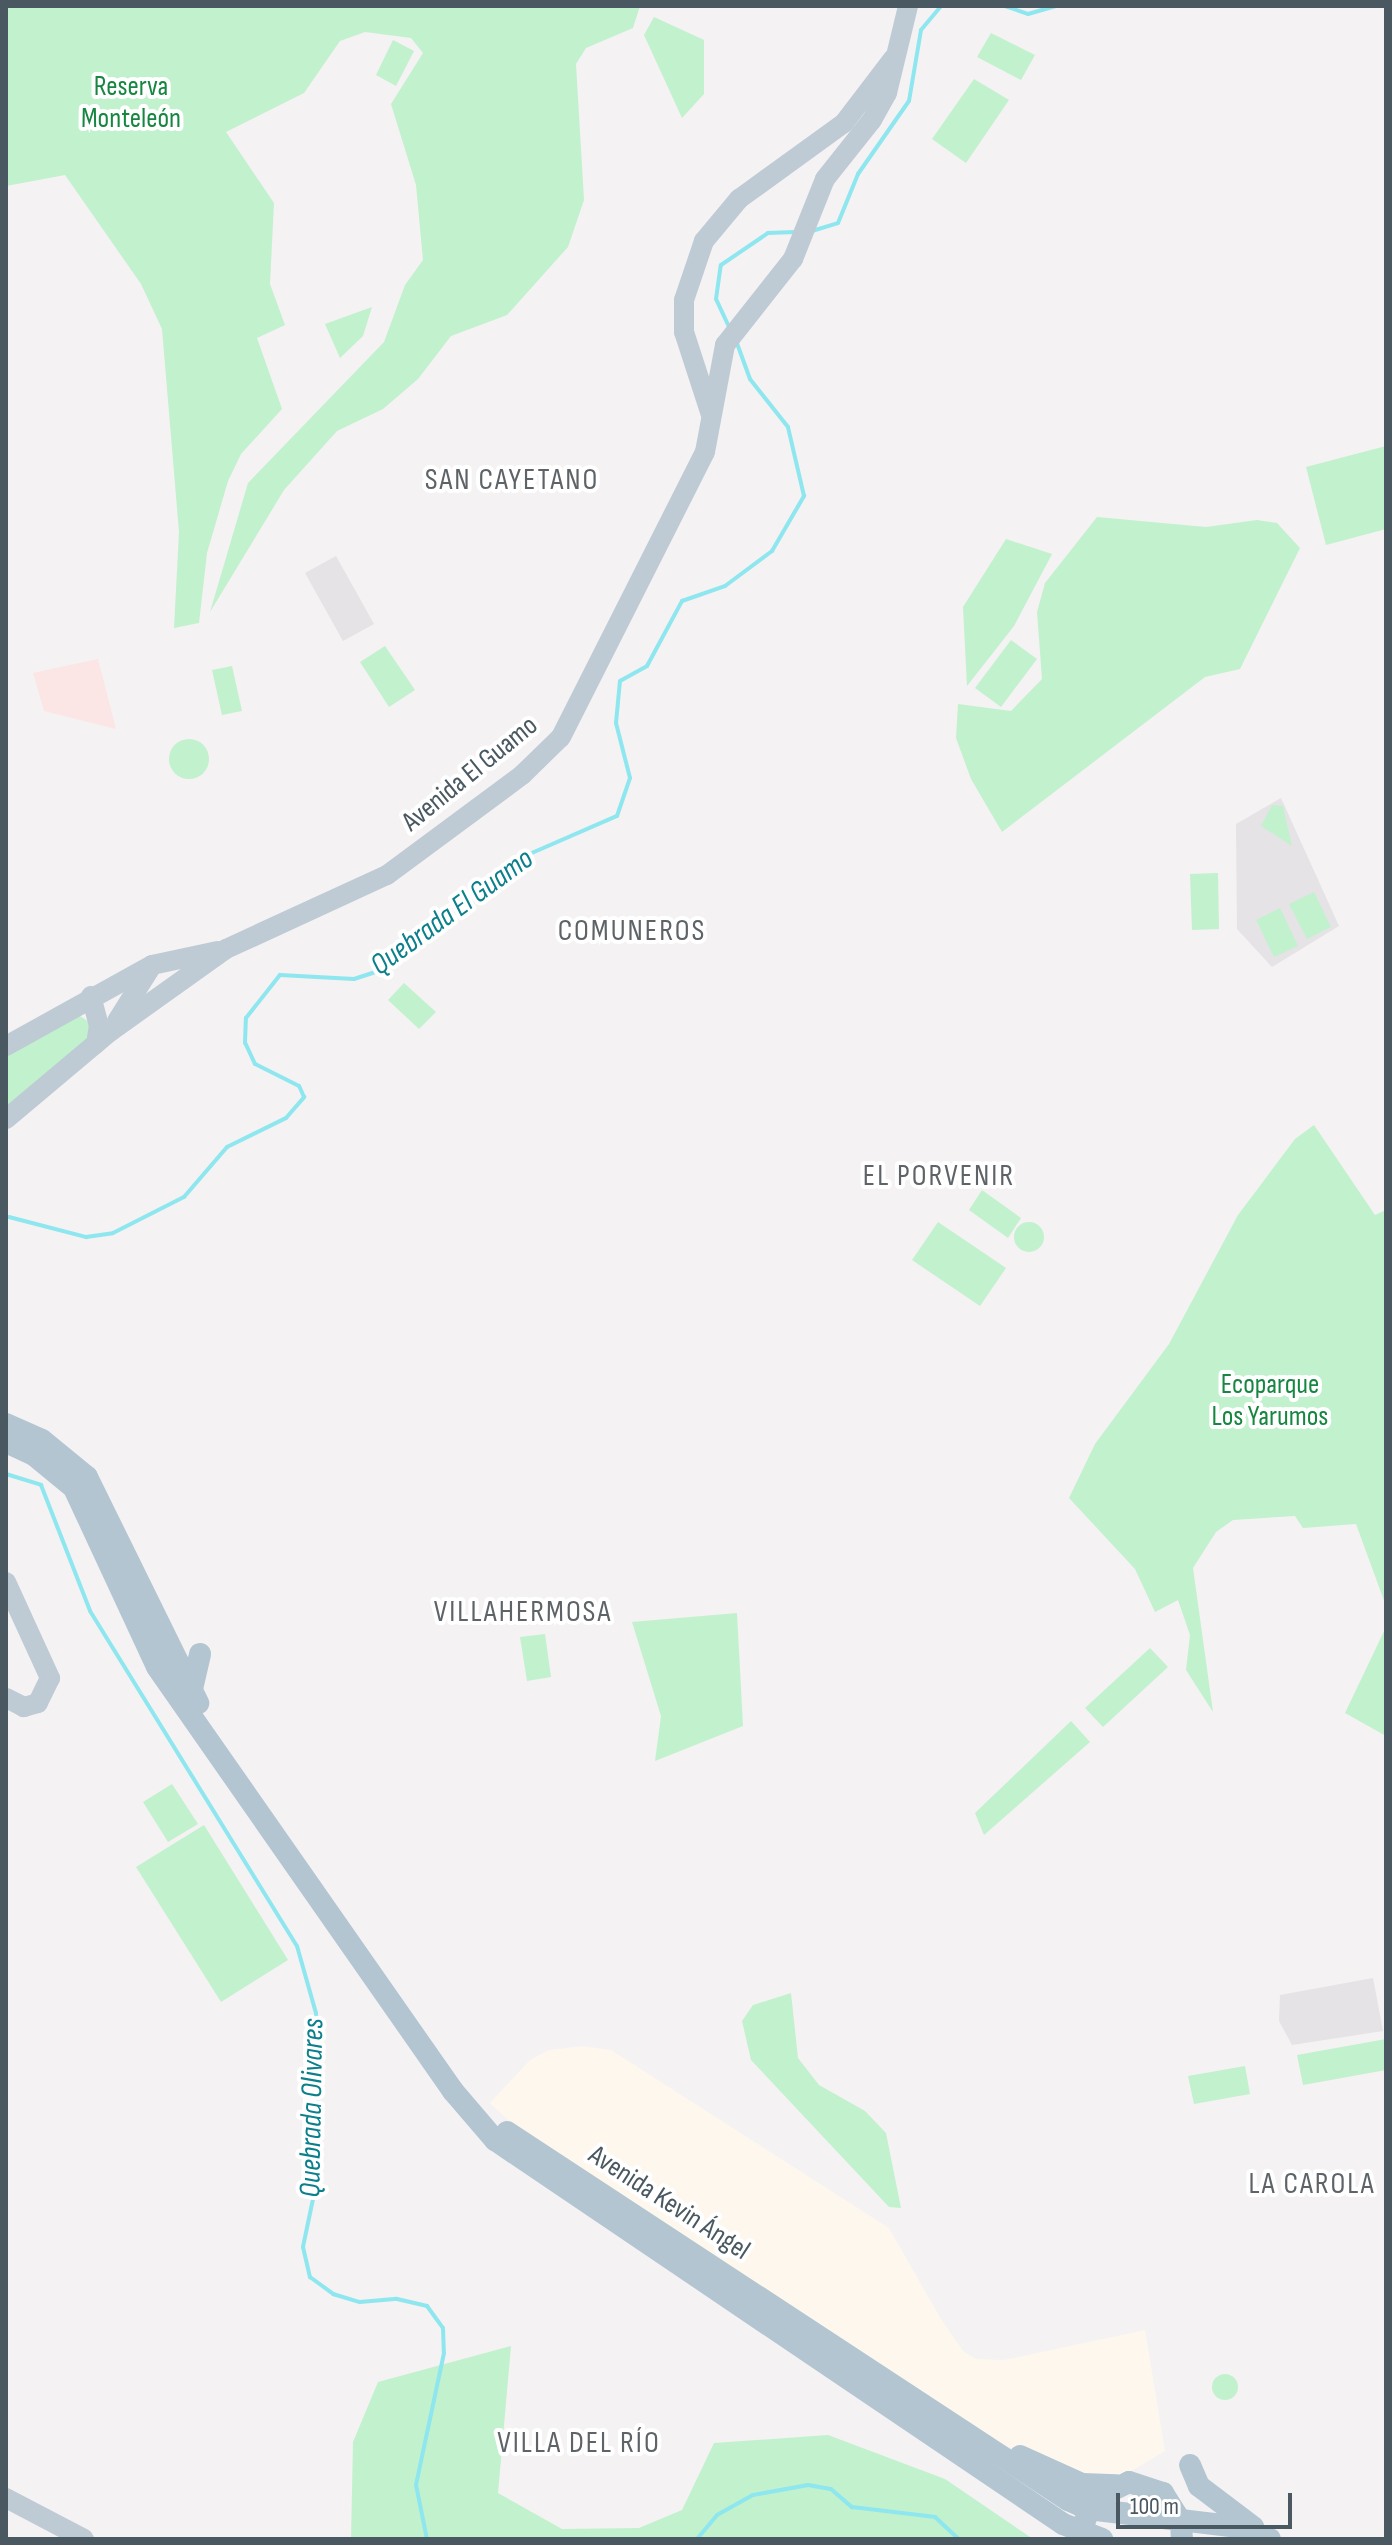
<!DOCTYPE html>
<meta charset="utf-8">
<style>
body{margin:0}
#map{position:relative;width:1392px;height:2545px;overflow:hidden;background:#f4f2f3;font-family:"Sofia Sans Condensed",sans-serif}
div>[style]{position:absolute}
[style*='--x']{left:calc(var(--x)*1px);top:calc(var(--y)*1px);width:calc(var(--w)*1px);rotate:calc(var(--a)*1deg)}
.commercial>*{inset:0;background:#fdf7ee}
.education>*{inset:0;background:#e5e3e5}
.medical>*{inset:0;background:#fce5e5}
.green>*{inset:0;background:#c2f1ce}
.round{border-radius:50%}
.stream>*{height:4px;margin:-2px;padding:0 2px;transform-origin:2px;border-radius:2px;background:#8ee6ef}
.secondary>*{height:20px;margin:-10px;padding:0 10px;transform-origin:10px;border-radius:10px;background:#becbd4}
.primary>*{height:22px;margin:-11px;padding:0 11px;transform-origin:11px;border-radius:11px;background:#b2c5d1}
.primary-bridge>*{height:22px;margin:-11px;padding:0 11px;transform-origin:11px;border-radius:11px;background:#b2c5d1}
span{translate:-50% -50%;white-space:nowrap;text-align:center;line-height:1.15;-webkit-text-stroke:8px #fff;paint-order:stroke}
.park-label{font-size:28px;color:#168641}
.street-label{font-size:28px;color:#495861}
.neighbourhood-label{font-size:30px;color:#5e6367;letter-spacing:2px}
.water-label{font-size:30px;color:#0b7f8b;font-style:italic}
.frame{position:absolute;inset:0;border:8px solid #495861;pointer-events:none}
.scale{position:absolute;left:1116px;top:2493px;width:176px;height:36px;box-sizing:border-box;border:4px solid #495861;border-top:0;padding-left:10px;font-size:24px;line-height:28px;white-space:nowrap;color:#495861;-webkit-text-stroke:6px #fff;paint-order:stroke}
</style>
<div id="map">
<div class="commercial">
<div style="clip-path:polygon(583px 2046px,611px 2050px,889px 2228px,941px 2319px,963px 2351px,976px 2359px,1004px 2360px,1145px 2330px,1165px 2451px,1123px 2476px,1060px 2473px,991px 2438px,533px 2144px,490px 2103px,530px 2060px,549px 2050px)"></div>
</div>
<div class="education">
<div style="clip-path:polygon(336px 556px,374px 624px,343px 641px,305px 573px)"></div>
<div style="clip-path:polygon(1281px 798px,1339px 926px,1272px 967px,1237px 929px,1236px 824px)"></div>
<div style="clip-path:polygon(1373px 1978px,1383px 2031px,1292px 2045px,1279px 2021px,1280px 1995px)"></div>
</div>
<div class="medical">
<div style="clip-path:polygon(98px 659px,116px 729px,44px 711px,33px 673px)"></div>
</div>
<div class="green">
<div style="clip-path:polygon(6px 6px,640px 6px,633px 28px,586px 48px,576px 64px,584px 200px,568px 247px,507px 315px,451px 336px,418px 379px,383px 409px,337px 431px,284px 490px,210px 612px,248px 483px,384px 342px,405px 285px,423px 260px,416px 185px,391px 104px,423px 53px,411px 38px,365px 32px,340px 41px,304px 93px,226px 132px,274px 203px,270px 284px,285px 325px,257px 338px,282px 409px,241px 454px,228px 481px,207px 553px,199px 623px,174px 628px,179px 532px,162px 329px,141px 284px,65px 175px,6px 186px)"></div>
<div style="clip-path:polygon(654px 17px,704px 40px,704px 94px,682px 118px,644px 35px)"></div>
<div style="clip-path:polygon(991px 33px,1035px 55px,1021px 80px,977px 57px)"></div>
<div style="clip-path:polygon(393px 40px,414px 51px,396px 86px,376px 75px)"></div>
<div style="clip-path:polygon(974px 79px,1009px 100px,966px 163px,932px 139px)"></div>
<div style="clip-path:polygon(372px 307px,363px 336px,340px 358px,325px 324px)"></div>
<div style="clip-path:polygon(1386px 446px,1386px 529px,1326px 545px,1306px 467px)"></div>
<div style="clip-path:polygon(1097px 517px,1206px 527px,1257px 520px,1277px 523px,1300px 548px,1240px 669px,1205px 677px,1002px 832px,971px 779px,956px 738px,958px 704px,1011px 711px,1042px 679px,1037px 612px,1045px 583px)"></div>
<div style="clip-path:polygon(1006px 539px,1052px 554px,1014px 626px,967px 686px,963px 607px)"></div>
<div style="clip-path:polygon(1011px 640px,1037px 659px,1001px 707px,975px 688px)"></div>
<div style="clip-path:polygon(385px 646px,415px 690px,389px 707px,360px 662px)"></div>
<div style="clip-path:polygon(232px 666px,242px 711px,222px 715px,212px 670px)"></div>
<div class="round" style="left:169px;top:739px;width:40px;height:40px"></div>
<div style="clip-path:polygon(1272px 805px,1283px 806px,1292px 846px,1261px 826px)"></div>
<div style="clip-path:polygon(1218px 873px,1219px 929px,1192px 930px,1190px 874px)"></div>
<div style="clip-path:polygon(1314px 892px,1331px 927px,1307px 939px,1289px 904px)"></div>
<div style="clip-path:polygon(1280px 908px,1298px 946px,1274px 957px,1256px 920px)"></div>
<div style="clip-path:polygon(404px 983px,436px 1012px,419px 1029px,388px 1000px)"></div>
<div style="clip-path:polygon(77px 1014px,89px 1022px,92px 1035px,6px 1107px,6px 1055px)"></div>
<div style="clip-path:polygon(1314px 1125px,1375px 1215px,1386px 1210px,1386px 1606px,1356px 1524px,1303px 1528px,1295px 1516px,1233px 1520px,1216px 1532px,1193px 1568px,1213px 1712px,1186px 1670px,1190px 1635px,1178px 1600px,1155px 1612px,1135px 1569px,1069px 1498px,1095px 1444px,1169px 1344px,1238px 1215px,1295px 1139px)"></div>
<div style="clip-path:polygon(982px 1190px,1021px 1218px,1008px 1238px,969px 1210px)"></div>
<div class="round" style="left:1014px;top:1222px;width:30px;height:30px"></div>
<div style="clip-path:polygon(938px 1222px,1006px 1268px,980px 1306px,912px 1260px)"></div>
<div style="clip-path:polygon(737px 1613px,743px 1726px,655px 1761px,661px 1716px,632px 1622px)"></div>
<div style="clip-path:polygon(1386px 1627px,1386px 1736px,1345px 1713px)"></div>
<div style="clip-path:polygon(545px 1634px,551px 1677px,527px 1681px,520px 1637px)"></div>
<div style="clip-path:polygon(1150px 1648px,1168px 1667px,1103px 1727px,1085px 1708px)"></div>
<div style="clip-path:polygon(1071px 1721px,1090px 1742px,984px 1835px,975px 1813px)"></div>
<div style="clip-path:polygon(172px 1784px,198px 1824px,168px 1842px,143px 1802px)"></div>
<div style="clip-path:polygon(204px 1825px,288px 1960px,221px 2002px,136px 1867px)"></div>
<div style="clip-path:polygon(791px 1993px,798px 2058px,819px 2085px,865px 2111px,886px 2133px,901px 2208px,889px 2207px,751px 2060px,742px 2021px,753px 2005px)"></div>
<div style="clip-path:polygon(1386px 2039px,1386px 2070px,1303px 2085px,1297px 2055px)"></div>
<div style="clip-path:polygon(1245px 2066px,1250px 2094px,1194px 2104px,1188px 2076px)"></div>
<div style="clip-path:polygon(511px 2346px,498px 2493px,562px 2529px,639px 2528px,682px 2510px,714px 2443px,828px 2435px,945px 2479px,1033px 2539px,351px 2539px,353px 2442px,378px 2382px)"></div>
<div class="round" style="left:1212px;top:2374px;width:26px;height:26px"></div>
</div>
<div class="stream">
<div style="--x:1005;--y:6;--w:24;--a:19"></div>
<div style="--x:1028;--y:14;--w:29;--a:-16"></div>
<div style="--x:812;--y:231;--w:27;--a:-17"></div>
<div style="--x:838;--y:223;--w:53;--a:-67.8"></div>
<div style="--x:858;--y:174;--w:89;--a:-55.1"></div>
<div style="--x:909;--y:101;--w:72;--a:-80.4"></div>
<div style="--x:921;--y:30;--w:31;--a:-50"></div>
<div style="--x:730;--y:329;--w:33;--a:-115"></div>
<div style="--x:716;--y:299;--w:34;--a:-82"></div>
<div style="--x:721;--y:265;--w:57;--a:-34.2"></div>
<div style="--x:768;--y:233;--w:27;--a:-2"></div>
<div style="--x:9;--y:1217;--w:80;--a:14.6"></div>
<div style="--x:86;--y:1237;--w:27;--a:-8"></div>
<div style="--x:113;--y:1233;--w:80;--a:-26.9"></div>
<div style="--x:184;--y:1197;--w:66;--a:-49.3"></div>
<div style="--x:227;--y:1147;--w:66;--a:-26.2"></div>
<div style="--x:286;--y:1118;--w:28;--a:-49"></div>
<div style="--x:304;--y:1097;--w:12;--a:-114"></div>
<div style="--x:299;--y:1086;--w:49;--a:-153.4"></div>
<div style="--x:255;--y:1064;--w:23;--a:-115"></div>
<div style="--x:245;--y:1043;--w:25;--a:-88"></div>
<div style="--x:246;--y:1018;--w:55;--a:-51.7"></div>
<div style="--x:280;--y:975;--w:74;--a:3.1"></div>
<div style="--x:354;--y:979;--w:25;--a:-18"></div>
<div style="--x:378;--y:971;--w:69;--a:-40.9"></div>
<div style="--x:430;--y:926;--w:45;--a:-27.7"></div>
<div style="--x:470;--y:905;--w:66;--a:-43.8"></div>
<div style="--x:518;--y:859;--w:108;--a:-23.5"></div>
<div style="--x:617;--y:816;--w:40;--a:-71.1"></div>
<div style="--x:630;--y:778;--w:57;--a:-104.3"></div>
<div style="--x:616;--y:723;--w:42;--a:-84.6"></div>
<div style="--x:620;--y:681;--w:31;--a:-29"></div>
<div style="--x:647;--y:666;--w:74;--a:-61.7"></div>
<div style="--x:682;--y:601;--w:46;--a:-19.2"></div>
<div style="--x:725;--y:586;--w:59;--a:-36.7"></div>
<div style="--x:772;--y:551;--w:64;--a:-59.8"></div>
<div style="--x:804;--y:496;--w:71;--a:-103.1"></div>
<div style="--x:788;--y:427;--w:61;--a:-128.4"></div>
<div style="--x:750;--y:379;--w:37;--a:-110"></div>
<div style="--x:6;--y:1474;--w:37;--a:17"></div>
<div style="--x:41;--y:1485;--w:135;--a:68.7"></div>
<div style="--x:90;--y:1611;--w:394;--a:58.3"></div>
<div style="--x:297;--y:1946;--w:70;--a:74.2"></div>
<div style="--x:316;--y:2013;--w:34;--a:87"></div>
<div style="--x:318;--y:2047;--w:152;--a:91.9"></div>
<div style="--x:313;--y:2199;--w:49;--a:101.8"></div>
<div style="--x:303;--y:2247;--w:31;--a:77"></div>
<div style="--x:310;--y:2277;--w:29;--a:36"></div>
<div style="--x:333;--y:2294;--w:28;--a:17"></div>
<div style="--x:360;--y:2302;--w:37;--a:-5"></div>
<div style="--x:397;--y:2299;--w:31;--a:13"></div>
<div style="--x:427;--y:2306;--w:27;--a:54"></div>
<div style="--x:443;--y:2328;--w:25;--a:88"></div>
<div style="--x:444;--y:2353;--w:135;--a:102"></div>
<div style="--x:416;--y:2485;--w:55;--a:78.5"></div>
<div style="--x:697;--y:2539;--w:31;--a:-50"></div>
<div style="--x:717;--y:2515;--w:41;--a:-29.1"></div>
<div style="--x:753;--y:2495;--w:56;--a:-10.3"></div>
<div style="--x:808;--y:2485;--w:23;--a:10"></div>
<div style="--x:831;--y:2489;--w:28;--a:41"></div>
<div style="--x:852;--y:2507;--w:84;--a:6.9"></div>
<div style="--x:935;--y:2517;--w:33;--a:43"></div>
</div>
<div class="secondary">
<div style="--x:711;--y:415;--w:87;--a:-108"></div>
<div style="--x:684;--y:332;--w:32;--a:-90"></div>
<div style="--x:684;--y:300;--w:62;--a:-71.3"></div>
<div style="--x:704;--y:241;--w:55;--a:-50.2"></div>
<div style="--x:739;--y:199;--w:130;--a:-35.9"></div>
<div style="--x:844;--y:123;--w:81;--a:-52.6"></div>
<div style="--x:91;--y:996;--w:30;--a:75"></div>
<div style="--x:99;--y:1025;--w:19;--a:99"></div>
<div style="--x:117;--y:1021;--w:64;--a:-57.8"></div>
<div style="--x:6;--y:1046;--w:167;--a:-29"></div>
<div style="--x:152;--y:965;--w:67;--a:-12"></div>
<div style="--x:6;--y:1119;--w:137;--a:-40"></div>
<div style="--x:111;--y:1031;--w:141;--a:-35.5"></div>
<div style="--x:226;--y:949;--w:177;--a:-24.7"></div>
<div style="--x:387;--y:875;--w:168;--a:-36.5"></div>
<div style="--x:522;--y:775;--w:54;--a:-44.3"></div>
<div style="--x:561;--y:737;--w:319;--a:-63.2"></div>
<div style="--x:705;--y:452;--w:109;--a:-79.4"></div>
<div style="--x:725;--y:345;--w:110;--a:-51.7"></div>
<div style="--x:793;--y:259;--w:86;--a:-68.2"></div>
<div style="--x:825;--y:179;--w:75;--a:-51.5"></div>
<div style="--x:872;--y:120;--w:31;--a:-61"></div>
<div style="--x:887;--y:93;--w:89;--a:-76.4"></div>
<div style="--x:6;--y:1582;--w:106;--a:65.4"></div>
<div style="--x:50;--y:1678;--w:28;--a:116"></div>
<div style="--x:38;--y:1703;--w:15;--a:164"></div>
<div style="--x:24;--y:1707;--w:20;--a:-153"></div>
<div style="--x:6;--y:2498;--w:88;--a:27.7"></div>
</div>
<div class="primary">
<div style="--x:6;--y:1424;--w:39;--a:24"></div>
<div style="--x:42;--y:1440;--w:58;--a:39.4"></div>
<div style="--x:87;--y:1477;--w:252;--a:63.8"></div>
<div style="--x:6;--y:1442;--w:31;--a:25"></div>
<div style="--x:34;--y:1455;--w:52;--a:39.5"></div>
<div style="--x:74;--y:1488;--w:197;--a:65.1"></div>
<div style="--x:157;--y:1667;--w:517;--a:55.08"></div>
<div style="--x:453;--y:2091;--w:65;--a:49.4"></div>
<div style="--x:495;--y:2140;--w:686;--a:34.06"></div>
<div style="--x:1063;--y:2524;--w:42;--a:21"></div>
<div style="--x:192;--y:1689;--w:36;--a:-77"></div>
<div style="--x:507;--y:2132;--w:671;--a:33.26"></div>
<div style="--x:1068;--y:2500;--w:22;--a:24"></div>
<div style="--x:1088;--y:2509;--w:152;--a:6.8"></div>
<div style="--x:1239;--y:2527;--w:33;--a:21"></div>
<div style="--x:1020;--y:2456;--w:68;--a:24.3"></div>
<div style="--x:1082;--y:2484;--w:34;--a:2"></div>
<div style="--x:1190;--y:2465;--w:23;--a:67"></div>
<div style="--x:1199;--y:2486;--w:68;--a:37.2"></div>
</div>
<div class="primary-bridge">
<div style="--x:1079;--y:2539;--w:41;--a:-71.6"></div>
<div style="--x:1092;--y:2500;--w:41;--a:-25.9"></div>
<div style="--x:1129;--y:2482;--w:36;--a:18"></div>
<div style="--x:1163;--y:2493;--w:34;--a:58"></div>
<div style="--x:1181;--y:2522;--w:17;--a:87"></div>
</div>
<div class="park-label">
<span style="left:131px;top:103px">Reserva<br>Monteleón</span>
<span style="left:1270px;top:1401px">Ecoparque<br>Los Yarumos</span>
</div>
<div class="street-label">
<span style="left:470px;top:774px;rotate:-39deg">Avenida El Guamo</span>
<span style="left:669px;top:2203px;rotate:33deg">Avenida Kevin Ángel</span>
</div>
<div class="neighbourhood-label">
<span style="left:512px;top:480px">SAN CAYETANO</span>
<span style="left:632px;top:931px">COMUNEROS</span>
<span style="left:939px;top:1176px">EL PORVENIR</span>
<span style="left:523px;top:1612px">VILLAHERMOSA</span>
<span style="left:1312px;top:2184px">LA CAROLA</span>
<span style="left:579px;top:2443px">VILLA DEL RÍO</span>
</div>
<div class="water-label">
<span style="left:452px;top:912px;rotate:-36deg">Quebrada El Guamo</span>
<span style="left:312px;top:2108px;rotate:-89deg">Quebrada Olivares</span>
</div>
<div class="frame"></div>
<div class="scale">100 m</div>
</div>
